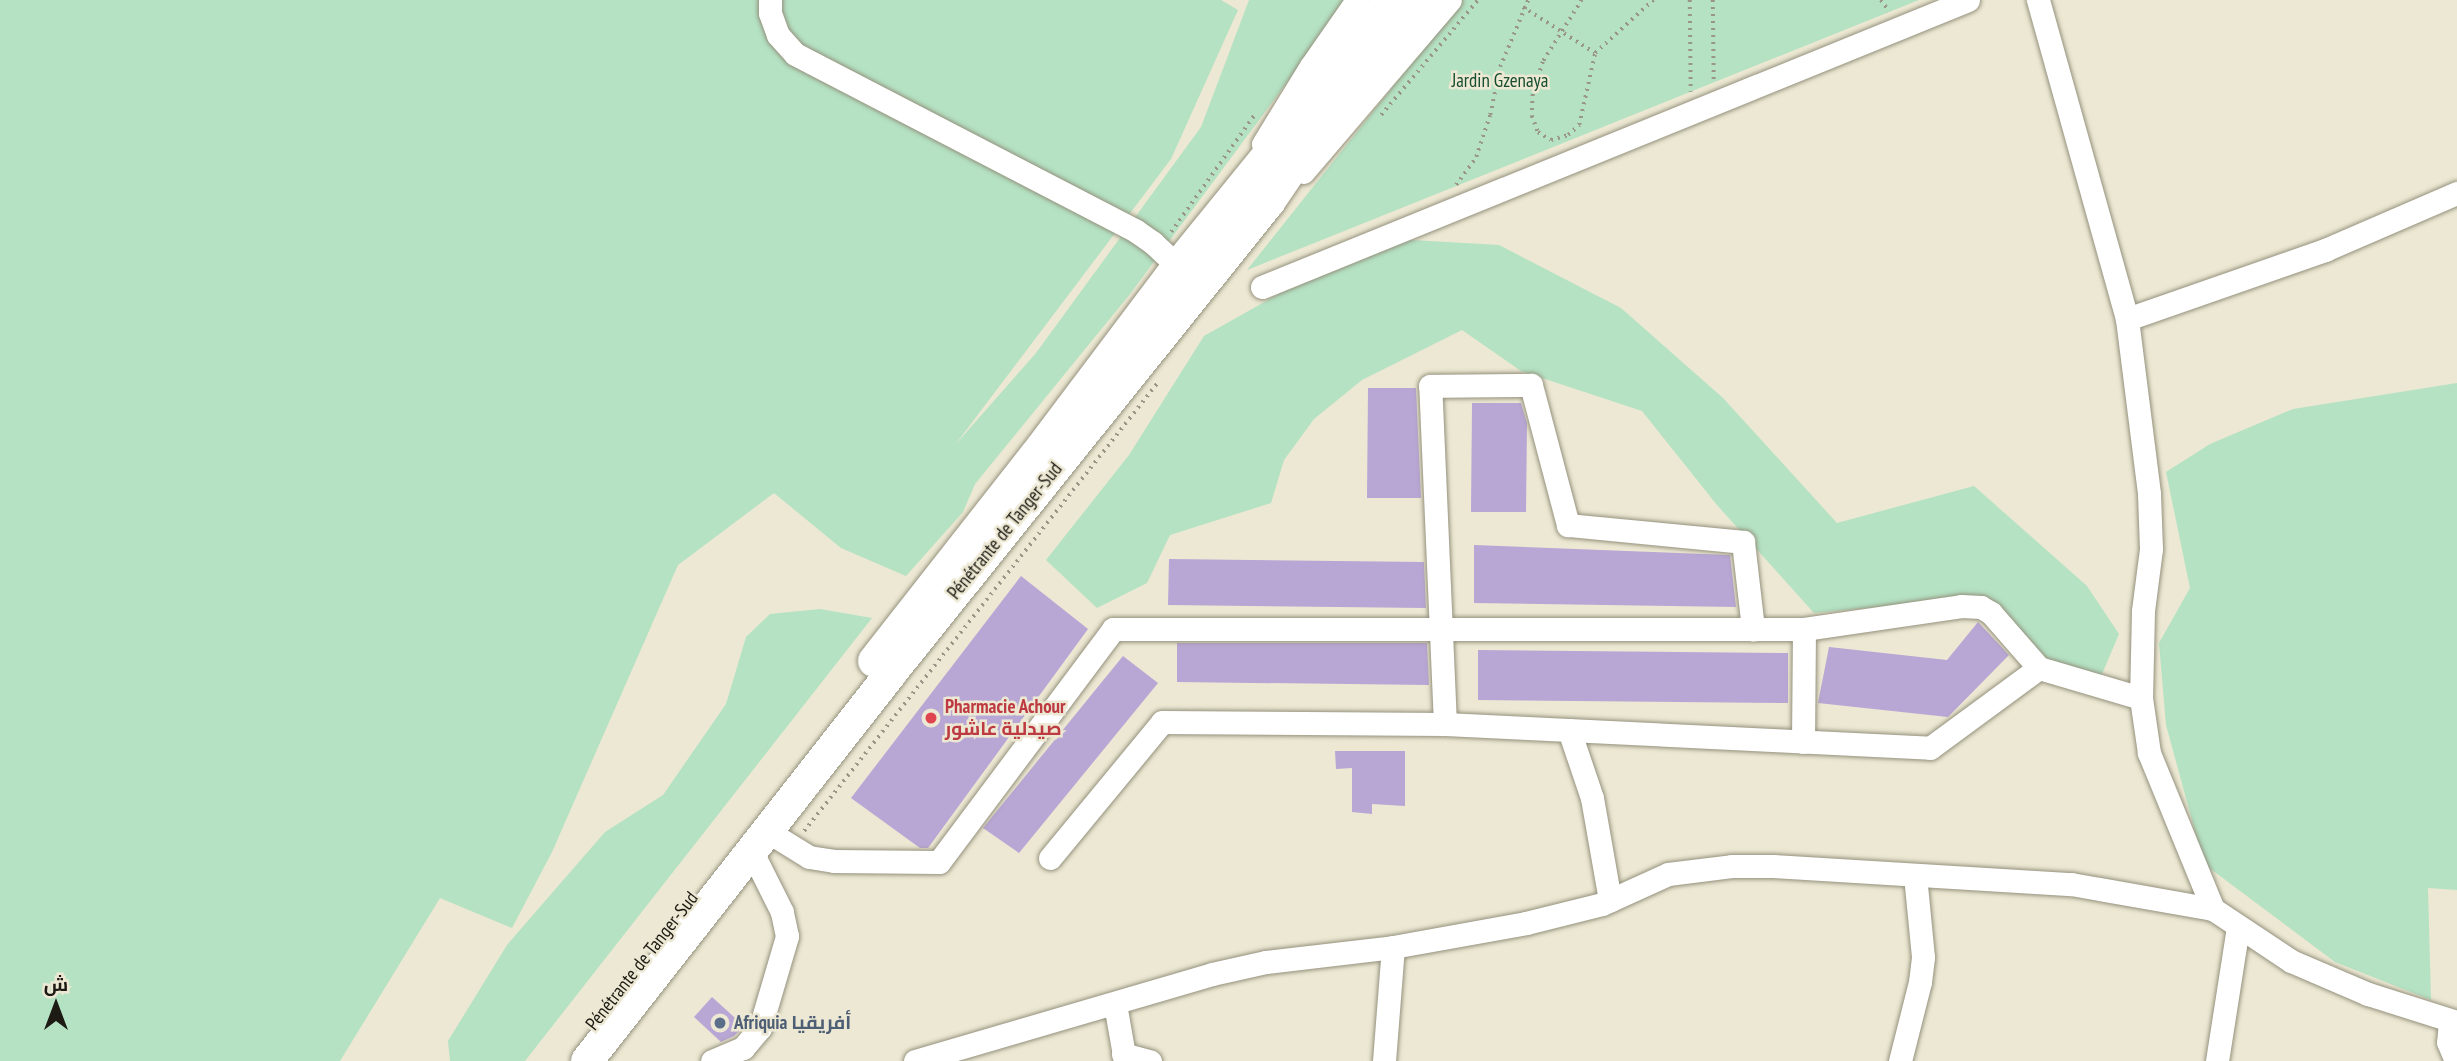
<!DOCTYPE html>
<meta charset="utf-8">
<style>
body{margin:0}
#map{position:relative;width:2457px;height:1061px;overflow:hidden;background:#ece8d3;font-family:"PT Sans Narrow",Cairo,sans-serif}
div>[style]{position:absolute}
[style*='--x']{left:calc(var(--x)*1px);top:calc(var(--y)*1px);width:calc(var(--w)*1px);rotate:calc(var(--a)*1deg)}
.green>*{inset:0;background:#b4e2c3}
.building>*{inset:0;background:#b8a6d5}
.path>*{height:3.5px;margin-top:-1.75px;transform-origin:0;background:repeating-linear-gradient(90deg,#9a9687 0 2px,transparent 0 7px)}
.roads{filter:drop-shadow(0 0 2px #94917d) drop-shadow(0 0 2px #94917d)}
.minor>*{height:23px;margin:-11.5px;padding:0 11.5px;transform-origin:11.5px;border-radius:11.5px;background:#fff}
.highway>*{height:32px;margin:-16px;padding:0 16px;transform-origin:16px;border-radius:16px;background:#fff}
.dots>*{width:19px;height:19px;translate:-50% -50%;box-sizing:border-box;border:4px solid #ece8d3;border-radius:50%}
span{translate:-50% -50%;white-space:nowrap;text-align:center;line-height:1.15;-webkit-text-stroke:5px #ece8d3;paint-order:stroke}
.park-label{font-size:19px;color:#154d2e}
.street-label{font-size:19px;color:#1c1a13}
.health-label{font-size:19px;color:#be3a42;font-weight:700}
.left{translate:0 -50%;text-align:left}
.service-label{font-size:19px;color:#4e5e75;font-weight:700}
.north{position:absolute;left:21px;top:970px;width:70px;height:70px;-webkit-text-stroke:5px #ece8d3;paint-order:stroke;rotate:0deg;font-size:19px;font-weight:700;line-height:28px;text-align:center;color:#1c1a13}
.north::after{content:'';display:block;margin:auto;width:24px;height:32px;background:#1c1a13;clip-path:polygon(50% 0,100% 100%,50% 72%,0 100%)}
</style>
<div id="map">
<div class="green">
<div style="clip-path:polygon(0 0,1221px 0,1238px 10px,1171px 159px,955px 445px,1036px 353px,1201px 127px,1249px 0,1348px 0,1130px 294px,975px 484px,963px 512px,906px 576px,841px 548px,774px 493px,678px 565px,552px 852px,512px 928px,440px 898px,340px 1061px,0 1061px)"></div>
<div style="clip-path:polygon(1462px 0,1919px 0,1247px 270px)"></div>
<div style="clip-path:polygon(1359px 237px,1499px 245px,1621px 308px,1723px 398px,1837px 523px,1974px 486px,2087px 586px,2119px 634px,2096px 688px,2044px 656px,1985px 597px,1814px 613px,1717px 505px,1642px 411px,1521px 371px,1462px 330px,1362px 380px,1314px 419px,1284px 460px,1271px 503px,1170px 535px,1147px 583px,1097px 608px,1046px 560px,1129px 455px,1204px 336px,1284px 291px)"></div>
<div style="clip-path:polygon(2457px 383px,2457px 890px,2428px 888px,2431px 1000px,2335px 962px,2204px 864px,2166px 725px,2159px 643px,2190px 588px,2166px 472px,2210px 444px,2293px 409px)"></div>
<div style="clip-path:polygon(820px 609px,872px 618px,525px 1061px,450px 1061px,448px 1041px,507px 945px,605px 832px,663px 795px,726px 704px,746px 637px,770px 614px)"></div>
</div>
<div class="building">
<div style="clip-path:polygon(1368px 388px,1416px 388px,1421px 498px,1367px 498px)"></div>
<div style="clip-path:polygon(1472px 403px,1521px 403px,1527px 423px,1526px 512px,1471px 512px)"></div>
<div style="clip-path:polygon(1474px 545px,1730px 555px,1736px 607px,1474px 603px)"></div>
<div style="clip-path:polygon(1169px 559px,1424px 562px,1426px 608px,1168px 605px)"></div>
<div style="clip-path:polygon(1021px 576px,1088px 629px,928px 848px,920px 848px,851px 798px)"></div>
<div style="clip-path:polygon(1978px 622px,2009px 655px,1948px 717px,1818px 703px,1829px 647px,1947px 660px)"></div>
<div style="clip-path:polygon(1177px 643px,1427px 643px,1429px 685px,1177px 682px)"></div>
<div style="clip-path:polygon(1478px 650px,1788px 653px,1788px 703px,1478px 700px)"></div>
<div style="clip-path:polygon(1123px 656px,1158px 683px,1019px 853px,983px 828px)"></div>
<div style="clip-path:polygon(1335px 751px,1405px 751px,1405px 806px,1372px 804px,1372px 814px,1352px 812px,1352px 768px,1336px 769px)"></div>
<div style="clip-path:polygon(712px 997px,744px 1026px,734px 1036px,721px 1042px,694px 1017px)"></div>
</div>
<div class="path">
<div style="--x:1582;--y:0;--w:73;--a:122.2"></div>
<div style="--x:1543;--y:62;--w:34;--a:107"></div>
<div style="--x:1533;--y:94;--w:22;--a:93"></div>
<div style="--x:1532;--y:116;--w:17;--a:69"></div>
<div style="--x:1538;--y:132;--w:15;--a:32"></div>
<div style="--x:1551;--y:140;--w:18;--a:-16"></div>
<div style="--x:1568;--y:135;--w:15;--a:-42"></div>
<div style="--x:1579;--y:125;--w:74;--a:-77.5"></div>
<div style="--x:1595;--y:53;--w:79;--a:-42.4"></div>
<div style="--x:1690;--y:0;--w:92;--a:89.4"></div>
<div style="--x:1713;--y:0;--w:82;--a:89.3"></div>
<div style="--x:1881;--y:0;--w:14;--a:54"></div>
<div style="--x:1523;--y:7;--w:85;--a:32.6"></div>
<div style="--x:1381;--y:115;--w:150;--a:-49.9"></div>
<div style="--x:1456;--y:185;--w:34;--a:-54"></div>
<div style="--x:1476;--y:157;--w:44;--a:-71.6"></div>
<div style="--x:1490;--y:115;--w:49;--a:-78.2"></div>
<div style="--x:1500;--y:67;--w:73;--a:-67.3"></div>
<div style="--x:1171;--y:232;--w:146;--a:-54.5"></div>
<div style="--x:804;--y:831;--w:573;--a:-51.73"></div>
</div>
<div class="roads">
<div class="minor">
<div style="--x:770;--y:0;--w:13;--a:90"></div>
<div style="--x:770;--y:13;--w:23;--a:70"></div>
<div style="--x:778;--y:35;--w:25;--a:48"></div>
<div style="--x:795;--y:54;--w:384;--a:27.4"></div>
<div style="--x:1136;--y:231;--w:21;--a:35"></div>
<div style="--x:1153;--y:243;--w:34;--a:43"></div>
<div style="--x:2038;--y:0;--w:331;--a:74.4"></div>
<div style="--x:2127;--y:319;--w:176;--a:82.8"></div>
<div style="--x:2149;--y:494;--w:55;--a:87.9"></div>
<div style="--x:2151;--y:549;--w:63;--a:97.4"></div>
<div style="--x:2143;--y:611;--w:87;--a:91.3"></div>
<div style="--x:2141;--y:698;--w:56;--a:81.7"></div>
<div style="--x:2149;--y:753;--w:169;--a:67.7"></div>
<div style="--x:1263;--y:144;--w:92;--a:-58.4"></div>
<div style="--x:1311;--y:66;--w:80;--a:-55.1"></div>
<div style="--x:1303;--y:172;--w:226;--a:-49.5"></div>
<div style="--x:1262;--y:287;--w:762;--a:-22.12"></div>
<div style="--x:2127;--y:319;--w:210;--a:-19.2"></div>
<div style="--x:2325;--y:250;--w:144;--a:-23.4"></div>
<div style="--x:1804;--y:629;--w:159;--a:-8.3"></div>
<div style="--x:1961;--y:606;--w:20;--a:3"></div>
<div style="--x:1981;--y:607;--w:12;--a:31"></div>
<div style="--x:1991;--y:613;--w:73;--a:48.9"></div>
<div style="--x:1445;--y:724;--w:338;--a:-92.5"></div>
<div style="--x:1430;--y:386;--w:101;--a:-0.6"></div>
<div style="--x:1531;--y:385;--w:145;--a:75.2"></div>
<div style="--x:1568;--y:525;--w:176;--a:5.5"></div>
<div style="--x:1743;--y:542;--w:88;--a:83.4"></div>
<div style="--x:1569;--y:730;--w:72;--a:71.3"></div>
<div style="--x:1592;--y:798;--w:104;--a:80"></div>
<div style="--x:767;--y:831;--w:49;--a:31.8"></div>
<div style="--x:809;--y:857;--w:25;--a:9"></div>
<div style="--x:834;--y:861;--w:105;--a:0.5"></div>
<div style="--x:939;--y:862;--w:291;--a:-53.2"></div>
<div style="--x:1113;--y:629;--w:691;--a:0"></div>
<div style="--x:1804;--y:629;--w:113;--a:90.5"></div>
<div style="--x:1050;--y:858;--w:176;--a:-50.5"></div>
<div style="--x:1162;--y:722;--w:283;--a:0.4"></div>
<div style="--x:1445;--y:724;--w:486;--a:2.8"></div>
<div style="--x:1930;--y:748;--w:135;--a:-36.3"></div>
<div style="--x:2039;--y:668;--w:106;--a:16.4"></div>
<div style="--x:1115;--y:1004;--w:58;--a:80"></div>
<div style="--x:2450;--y:1021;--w:21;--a:95"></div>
<div style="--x:2448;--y:1042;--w:21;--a:67"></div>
<div style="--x:1123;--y:1054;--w:28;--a:15"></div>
<div style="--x:712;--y:1061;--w:34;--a:-23"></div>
<div style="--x:743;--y:1048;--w:26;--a:-50"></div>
<div style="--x:760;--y:1028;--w:96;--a:-73.6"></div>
<div style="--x:787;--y:936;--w:25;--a:-102"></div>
<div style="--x:782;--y:912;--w:67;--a:-116.6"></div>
<div style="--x:915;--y:1061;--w:309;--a:-16.3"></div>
<div style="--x:1212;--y:974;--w:55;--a:-12.5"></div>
<div style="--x:1266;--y:962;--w:128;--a:-6.7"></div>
<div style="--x:1393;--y:947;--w:135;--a:-10.2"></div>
<div style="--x:1526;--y:923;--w:78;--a:-14"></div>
<div style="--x:1602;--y:904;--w:72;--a:-24.4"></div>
<div style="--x:1668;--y:874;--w:64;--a:-7.1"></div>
<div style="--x:1732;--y:866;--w:41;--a:0"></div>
<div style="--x:1773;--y:866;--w:299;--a:3.5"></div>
<div style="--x:2071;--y:884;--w:144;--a:10"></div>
<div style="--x:2213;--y:909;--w:94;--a:33.7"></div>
<div style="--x:2291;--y:961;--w:84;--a:23.2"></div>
<div style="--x:2368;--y:994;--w:93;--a:17.5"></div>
<div style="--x:1384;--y:1061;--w:114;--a:-85.5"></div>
<div style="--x:1900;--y:1061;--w:81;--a:-75.8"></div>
<div style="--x:1920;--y:982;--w:25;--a:-83"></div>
<div style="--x:1923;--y:957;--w:82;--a:-95.6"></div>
<div style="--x:2217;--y:1061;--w:136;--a:-81.1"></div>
</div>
<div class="highway">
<div style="--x:874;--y:661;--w:261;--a:-51.9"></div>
<div style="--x:1035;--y:456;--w:238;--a:-53"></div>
<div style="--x:1178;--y:266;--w:187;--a:-50.9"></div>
<div style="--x:1296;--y:121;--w:153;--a:-52.5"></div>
<div style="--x:587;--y:1061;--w:493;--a:-51.9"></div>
<div style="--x:891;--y:673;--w:604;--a:-51.25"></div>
<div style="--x:1269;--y:202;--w:82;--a:-55.9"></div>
<div style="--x:1315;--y:134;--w:170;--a:-51.9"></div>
</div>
</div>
<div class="dots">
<div style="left:931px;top:718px;background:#e0444e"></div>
<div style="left:720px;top:1023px;background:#5c6f8a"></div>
</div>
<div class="park-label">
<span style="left:1500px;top:81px">Jardin Gzenaya</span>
</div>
<div class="street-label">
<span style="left:1005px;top:531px;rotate:-51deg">Pénétrante de Tanger-Sud</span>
<span style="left:642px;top:961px;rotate:-52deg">Pénétrante de Tanger-Sud</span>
</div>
<div class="health-label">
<span class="left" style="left:945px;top:718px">Pharmacie Achour<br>صيدلية عاشور</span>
</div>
<div class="service-label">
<span class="left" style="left:734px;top:1023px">Afriquia أفريقيا</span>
</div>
<div class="north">ش</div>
</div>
